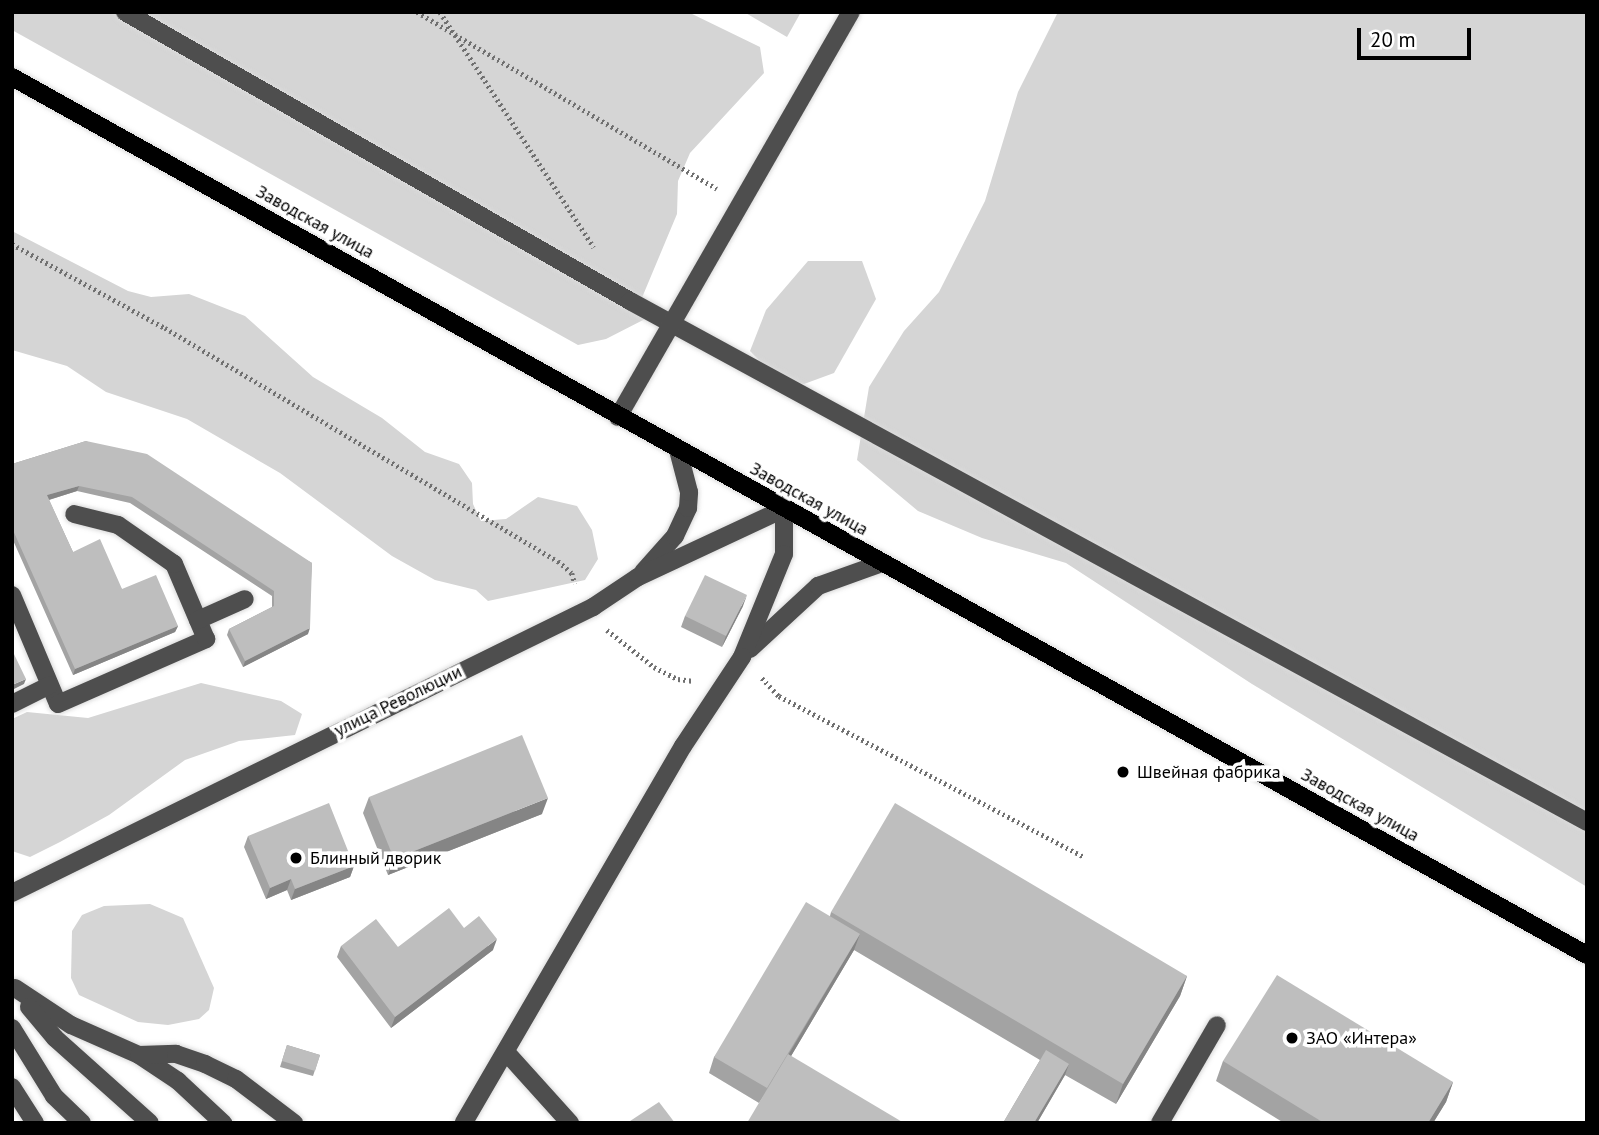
<!DOCTYPE html>
<meta charset="utf-8">
<style>
body{margin:0}
#map{position:relative;width:1599px;height:1135px;overflow:hidden;background:#fff;font-family:"PT Sans",sans-serif}
div>[style]{position:absolute}
[style*='--x']{left:calc(var(--x)*1px);top:calc(var(--y)*1px);width:calc(var(--w)*1px);rotate:calc(var(--a)*1deg)}
.green>*{inset:0;background:#d5d5d5}
.path>*{height:4.5px;margin-top:-2.25px;transform-origin:0;background:repeating-linear-gradient(90deg,#707070 0 2px,transparent 0 5.5px)}
.roads{filter:drop-shadow(0 0 2px #dbdbdb) drop-shadow(0 0 2px #dbdbdb)}
.minor>*{height:18px;margin:-9px;padding:0 9px;transform-origin:9px;border-radius:9px;background:#4e4e4e}
.major>*{height:18px;margin:-9px;padding:0 9px;transform-origin:9px;border-radius:9px;background:#000}
.wall>*{inset:0;background:#a3a3a3}
.shaded-wall>*{inset:0;background:#858585}
.building>*{inset:0;background:#bebebe}
.dots>*{width:19px;height:19px;translate:-50% -50%;box-sizing:border-box;border:4px solid #fff;border-radius:50%}
span{translate:-50% -50%;white-space:nowrap;text-align:center;line-height:1.15;-webkit-text-stroke:7px #fff;paint-order:stroke}
.street-label{font-size:18px;color:#000}
.poi-label{font-size:18px;color:#000}
.left{translate:0 -50%;text-align:left}
.frame{position:absolute;inset:0;border:14px solid #000;pointer-events:none}
.scale{position:absolute;left:1357px;top:28px;width:114px;height:32px;box-sizing:border-box;border:4px solid #000;border-top:0;padding-left:9px;font-size:21px;line-height:24px;white-space:nowrap;color:#000;-webkit-text-stroke:5px #fff;paint-order:stroke}
</style>
<div id="map">
<div class="green">
<div style="clip-path:polygon(12px 12px,688px 12px,760px 47px,764px 73px,690px 153px,678px 181px,677px 214px,636px 312px,647px 318px,606px 339px,578px 345px,12px 30px)"></div>
<div style="clip-path:polygon(744px 12px,801px 12px,787px 37px)"></div>
<div style="clip-path:polygon(1058px 12px,1587px 12px,1587px 887px,1252px 684px,1066px 563px,982px 538px,918px 511px,857px 460px,869px 387px,904px 331px,939px 292px,985px 201px,1018px 92px)"></div>
<div style="clip-path:polygon(12px 231px,128px 291px,151px 297px,189px 294px,245px 316px,313px 377px,382px 418px,425px 452px,459px 464px,472px 483px,473px 504px,481px 521px,506px 519px,538px 497px,577px 506px,592px 530px,598px 559px,585px 580px,488px 601px,476px 590px,435px 580px,392px 556px,280px 473px,187px 419px,106px 392px,67px 366px,12px 350px)"></div>
<div style="clip-path:polygon(808px 261px,862px 261px,876px 299px,834px 373px,804px 384px,779px 381px,750px 351px,766px 310px)"></div>
<div style="clip-path:polygon(201px 683px,281px 701px,302px 714px,295px 735px,239px 741px,185px 760px,109px 815px,60px 842px,30px 857px,12px 851px,12px 719px,27px 712px,88px 718px)"></div>
<div style="clip-path:polygon(150px 904px,183px 918px,214px 988px,209px 1010px,199px 1019px,168px 1025px,138px 1022px,79px 995px,71px 978px,72px 931px,82px 915px,104px 906px)"></div>
</div>
<div class="path">
<div style="--x:417;--y:12;--w:348;--a:30.5"></div>
<div style="--x:440;--y:12;--w:281;--a:56.8"></div>
<div style="--x:12;--y:244;--w:175;--a:28.8"></div>
<div style="--x:165;--y:328;--w:457;--a:30.7"></div>
<div style="--x:558;--y:561;--w:18;--a:41"></div>
<div style="--x:572;--y:573;--w:11;--a:75"></div>
<div style="--x:607;--y:630;--w:60;--a:38.2"></div>
<div style="--x:654;--y:667;--w:27;--a:27"></div>
<div style="--x:678;--y:679;--w:16;--a:7"></div>
<div style="--x:762;--y:678;--w:25;--a:47"></div>
<div style="--x:779;--y:696;--w:346;--a:27.8"></div>
</div>
<div class="roads">
<div class="minor">
<div style="--x:125;--y:12;--w:582;--a:29.78"></div>
<div style="--x:630;--y:301;--w:1090;--a:28.56"></div>
<div style="--x:618;--y:417;--w:467;--a:-60.1"></div>
<div style="--x:643;--y:572;--w:48;--a:-48.4"></div>
<div style="--x:675;--y:536;--w:31;--a:-65"></div>
<div style="--x:688;--y:508;--w:16;--a:-86"></div>
<div style="--x:689;--y:492;--w:43;--a:-104.7"></div>
<div style="--x:12;--y:595;--w:118;--a:67.1"></div>
<div style="--x:58;--y:704;--w:162;--a:-23.7"></div>
<div style="--x:206;--y:639;--w:82;--a:-113.1"></div>
<div style="--x:174;--y:564;--w:68;--a:-145.1"></div>
<div style="--x:118;--y:525;--w:45;--a:-166"></div>
<div style="--x:198;--y:620;--w:51;--a:-24.1"></div>
<div style="--x:750;--y:649;--w:93;--a:-42.8"></div>
<div style="--x:818;--y:586;--w:68;--a:-19.8"></div>
<div style="--x:12;--y:704;--w:42;--a:-26.6"></div>
<div style="--x:12;--y:893;--w:648;--a:-26.21"></div>
<div style="--x:593;--y:607;--w:54;--a:-33.7"></div>
<div style="--x:638;--y:577;--w:161;--a:-25"></div>
<div style="--x:784;--y:509;--w:45;--a:90"></div>
<div style="--x:784;--y:554;--w:111;--a:112.2"></div>
<div style="--x:742;--y:657;--w:107;--a:123.5"></div>
<div style="--x:683;--y:746;--w:436;--a:120.2"></div>
<div style="--x:15;--y:988;--w:67;--a:33.5"></div>
<div style="--x:71;--y:1025;--w:74;--a:23.8"></div>
<div style="--x:139;--y:1055;--w:47;--a:33.7"></div>
<div style="--x:178;--y:1081;--w:62;--a:43"></div>
<div style="--x:29;--y:1007;--w:40;--a:50"></div>
<div style="--x:55;--y:1038;--w:127;--a:41.8"></div>
<div style="--x:12;--y:1028;--w:80;--a:58.3"></div>
<div style="--x:54;--y:1096;--w:39;--a:44"></div>
<div style="--x:506;--y:1052;--w:96;--a:48"></div>
<div style="--x:139;--y:1055;--w:37;--a:-2"></div>
<div style="--x:176;--y:1054;--w:31;--a:19"></div>
<div style="--x:205;--y:1064;--w:34;--a:26"></div>
<div style="--x:236;--y:1079;--w:73;--a:37.2"></div>
<div style="--x:12;--y:1087;--w:43;--a:57.4"></div>
<div style="--x:1160;--y:1123;--w:113;--a:-59.8"></div>
</div>
<div class="major">
<div style="--x:12;--y:77;--w:1803;--a:29.14"></div>
</div>
</div>
<div class="wall">
<div style="clip-path:polygon(86px 441px,312px 563px,308px 634px,243px 667px,227px 635px,229px 629px,272px 607px,272px 596px,130px 503px,77px 491px,49px 500px,73px 552px,122px 589px,178px 626px,175px 632px,73px 675px,12px 538px,12px 464px)"></div>
<div style="clip-path:polygon(743px 606px,722px 647px,681px 627px,685px 616px)"></div>
<div style="clip-path:polygon(369px 797px,542px 814px,388px 875px,363px 813px)"></div>
<div style="clip-path:polygon(248px 836px,354px 866px,350px 877px,291px 900px,287px 890px,266px 899px,244px 847px)"></div>
<div style="clip-path:polygon(831px 912px,1187px 976px,1180px 996px,1116px 1104px,1065px 1075px,1037px 1123px,1003px 1123px,1040px 1060px,854px 950px,791px 1056px,759px 1103px,709px 1073px,714px 1057px,830px 916px)"></div>
<div style="clip-path:polygon(464px 928px,493px 950px,391px 1028px,337px 957px,341px 946px,398px 947px)"></div>
<div style="clip-path:polygon(287px 1045px,320px 1055px,313px 1076px,280px 1067px)"></div>
<div style="clip-path:polygon(1223px 1061px,1453px 1082px,1446px 1102px,1433px 1123px,1284px 1123px,1216px 1081px)"></div>
</div>
<div class="shaded-wall">
<div style="clip-path:polygon(79px 486px,77px 491px,45px 501px,47px 495px)"></div>
<div style="clip-path:polygon(747px 595px,743px 606px,722px 647px,726px 636px)"></div>
<div style="clip-path:polygon(178px 626px,175px 632px,73px 675px,75px 669px)"></div>
<div style="clip-path:polygon(310px 628px,308px 634px,243px 667px,245px 661px)"></div>
<div style="clip-path:polygon(26px 679px,24px 684px,12px 690px,12px 685px)"></div>
<div style="clip-path:polygon(548px 798px,542px 814px,388px 875px,394px 859px)"></div>
<div style="clip-path:polygon(354px 866px,350px 877px,291px 900px,295px 889px)"></div>
<div style="clip-path:polygon(291px 879px,287px 890px,266px 899px,270px 888px)"></div>
<div style="clip-path:polygon(860px 934px,854px 950px,762px 1105px,768px 1089px)"></div>
<div style="clip-path:polygon(497px 939px,493px 950px,391px 1028px,395px 1017px)"></div>
<div style="clip-path:polygon(1187px 976px,1180px 996px,1116px 1104px,1123px 1084px)"></div>
<div style="clip-path:polygon(1069px 1064px,1065px 1075px,1037px 1123px,1034px 1123px)"></div>
<div style="clip-path:polygon(1453px 1082px,1446px 1102px,1433px 1123px,1428px 1123px)"></div>
</div>
<div class="building">
<div style="clip-path:polygon(86px 441px,147px 454px,312px 563px,310px 628px,245px 661px,229px 629px,274px 606px,274px 591px,132px 497px,79px 486px,47px 495px,73px 552px,100px 539px,122px 589px,156px 575px,178px 626px,75px 669px,12px 528px,12px 464px)"></div>
<div style="clip-path:polygon(705px 575px,747px 595px,726px 636px,685px 616px)"></div>
<div style="clip-path:polygon(12px 650px,26px 679px,12px 685px)"></div>
<div style="clip-path:polygon(522px 735px,548px 798px,394px 859px,369px 797px)"></div>
<div style="clip-path:polygon(329px 803px,354px 866px,295px 889px,291px 879px,270px 888px,248px 836px)"></div>
<div style="clip-path:polygon(895px 803px,1187px 976px,1123px 1084px,831px 912px)"></div>
<div style="clip-path:polygon(806px 902px,860px 934px,767px 1088px,714px 1057px)"></div>
<div style="clip-path:polygon(449px 908px,464px 928px,479px 916px,497px 939px,395px 1017px,341px 946px,376px 919px,398px 947px)"></div>
<div style="clip-path:polygon(1277px 975px,1453px 1082px,1428px 1123px,1324px 1123px,1223px 1061px)"></div>
<div style="clip-path:polygon(287px 1045px,320px 1055px,315px 1071px,282px 1061px)"></div>
<div style="clip-path:polygon(1046px 1050px,1069px 1064px,1034px 1123px,1003px 1123px)"></div>
<div style="clip-path:polygon(788px 1054px,904px 1123px,747px 1123px)"></div>
<div style="clip-path:polygon(659px 1102px,675px 1123px,627px 1123px)"></div>
</div>
<div class="dots">
<div style="left:1123px;top:772px;background:#000"></div>
<div style="left:296px;top:858px;background:#000"></div>
<div style="left:1292px;top:1038px;background:#000"></div>
</div>
<div class="street-label">
<span style="left:315px;top:222px;rotate:29deg">Заводская улица</span>
<span style="left:809px;top:499px;rotate:29deg">Заводская улица</span>
<span style="left:398px;top:701px;rotate:-26deg">улица Революции</span>
<span style="left:1360px;top:805px;rotate:29deg">Заводская улица</span>
</div>
<div class="poi-label">
<span class="left" style="left:1137px;top:772px">Швейная фабрика</span>
<span class="left" style="left:310px;top:858px">Блинный дворик</span>
<span class="left" style="left:1306px;top:1038px">ЗАО «Интера»</span>
</div>
<div class="frame"></div>
<div class="scale">20 m</div>
</div>
